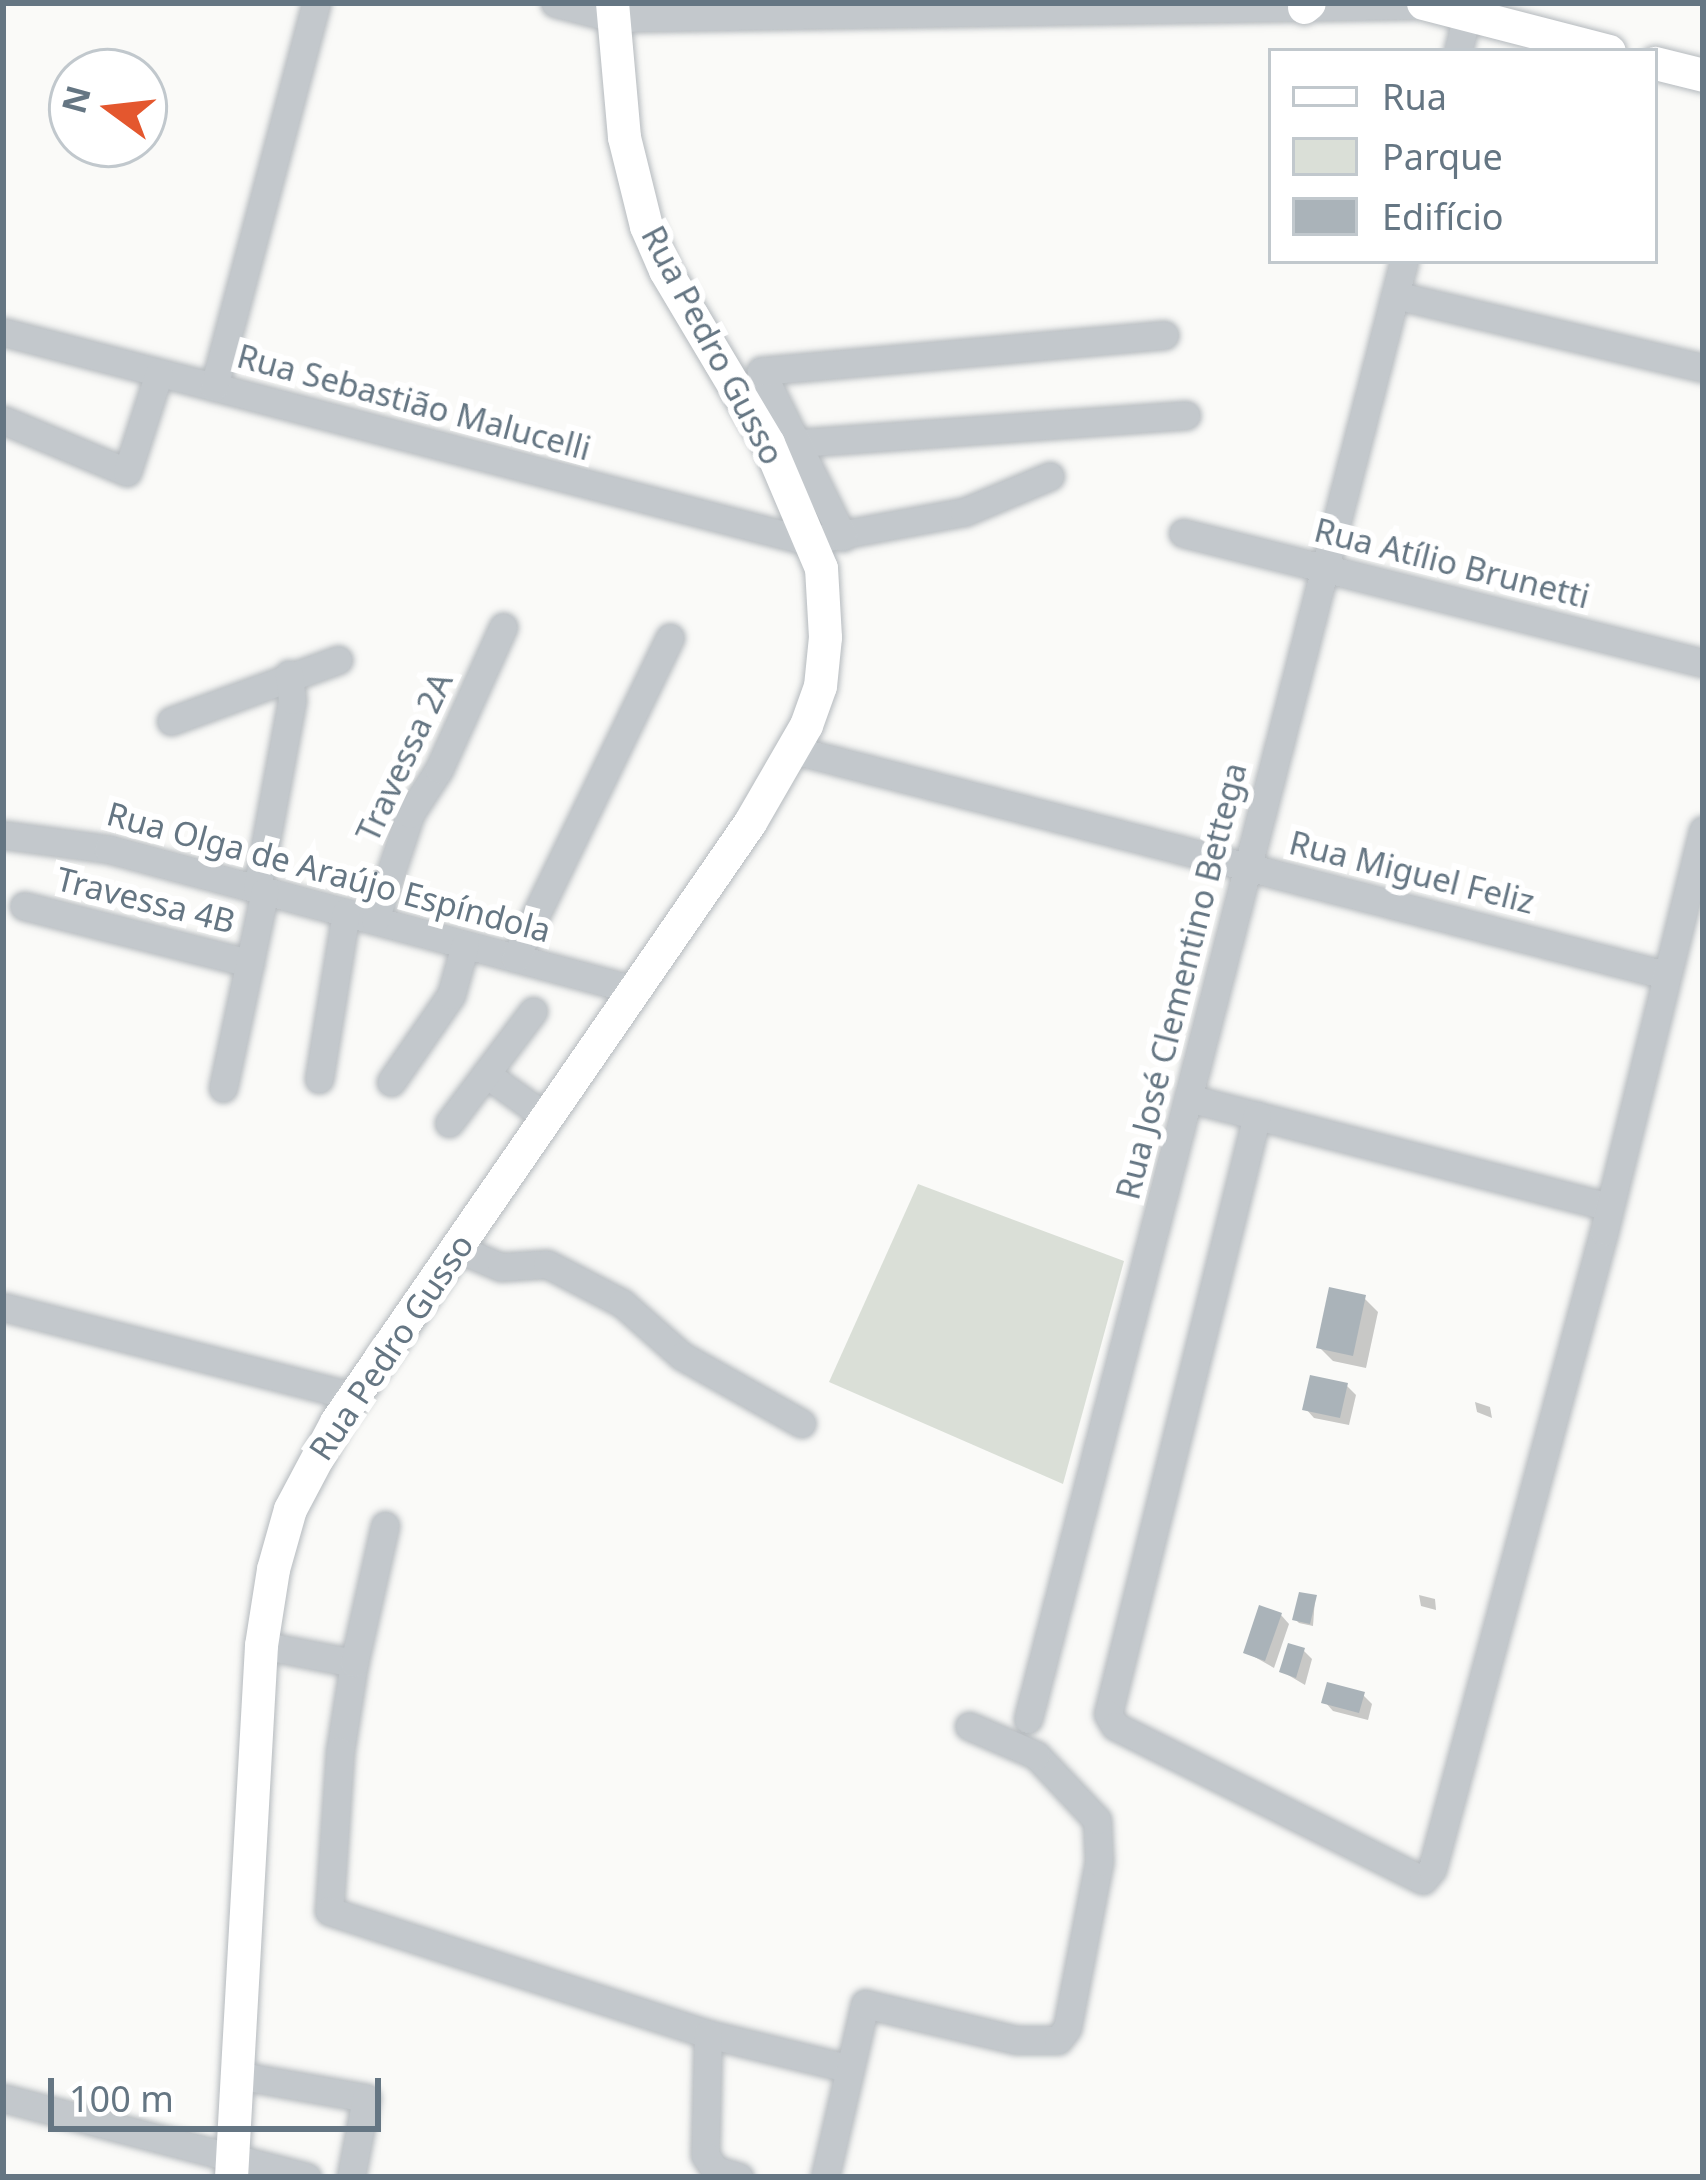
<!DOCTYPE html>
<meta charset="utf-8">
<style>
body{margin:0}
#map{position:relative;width:1706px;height:2180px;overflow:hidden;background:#fafaf8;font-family:"Noto Sans",sans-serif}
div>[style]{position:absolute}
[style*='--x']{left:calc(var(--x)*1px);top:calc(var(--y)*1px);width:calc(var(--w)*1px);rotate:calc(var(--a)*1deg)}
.green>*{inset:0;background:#dadfd7}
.shadow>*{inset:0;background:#0003}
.building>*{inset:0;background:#aab3b9}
.roads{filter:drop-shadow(0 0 3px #b5babe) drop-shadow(0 0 3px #b5babe)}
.minor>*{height:27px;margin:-13.5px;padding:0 13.5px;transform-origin:13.5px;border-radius:13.5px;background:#c3c8cc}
.major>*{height:33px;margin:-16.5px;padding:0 16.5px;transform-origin:16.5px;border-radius:16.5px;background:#fff}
span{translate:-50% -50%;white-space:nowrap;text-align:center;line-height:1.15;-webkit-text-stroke:12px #fff;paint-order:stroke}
.street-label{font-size:33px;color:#657683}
.frame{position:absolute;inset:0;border:6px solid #657683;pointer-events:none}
.legend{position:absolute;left:1268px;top:48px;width:390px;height:216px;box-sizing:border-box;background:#fff;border:3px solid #c1c8cd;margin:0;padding:15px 21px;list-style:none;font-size:36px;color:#657683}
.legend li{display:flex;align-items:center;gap:24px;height:60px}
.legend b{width:60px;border:3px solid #c1c8cd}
.north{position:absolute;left:48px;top:48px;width:120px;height:120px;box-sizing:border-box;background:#fff;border:3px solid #c1c8cd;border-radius:50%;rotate:285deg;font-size:33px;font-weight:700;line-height:48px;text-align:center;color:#657683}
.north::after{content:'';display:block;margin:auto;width:42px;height:54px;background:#e4572e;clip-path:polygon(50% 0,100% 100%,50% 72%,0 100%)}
.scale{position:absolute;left:48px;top:2078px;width:333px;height:54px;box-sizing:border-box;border:6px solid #657683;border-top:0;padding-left:15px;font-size:36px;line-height:42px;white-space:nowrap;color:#657683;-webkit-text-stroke:9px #fff;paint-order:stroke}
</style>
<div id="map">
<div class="green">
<div style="clip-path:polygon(918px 1184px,1124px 1261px,1063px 1484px,829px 1382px)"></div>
</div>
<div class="shadow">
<div style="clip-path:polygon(1364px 1298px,1378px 1312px,1366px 1368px,1333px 1361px,1319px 1347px)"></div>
<div style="clip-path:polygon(1347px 1386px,1356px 1395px,1349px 1425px,1314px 1418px,1306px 1409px)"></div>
<div style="clip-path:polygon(1475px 1402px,1490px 1407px,1492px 1418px,1477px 1412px)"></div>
<div style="clip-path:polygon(1419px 1595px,1435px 1599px,1436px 1610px,1421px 1606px)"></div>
<div style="clip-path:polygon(1315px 1598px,1313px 1626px,1299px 1623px,1295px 1619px)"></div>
<div style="clip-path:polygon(1281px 1615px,1289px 1624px,1274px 1668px,1246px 1652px)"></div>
<div style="clip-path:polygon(1304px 1651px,1312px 1659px,1305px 1685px,1283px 1672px)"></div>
<div style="clip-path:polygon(1363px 1695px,1372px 1704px,1368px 1720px,1333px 1711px,1325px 1702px)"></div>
</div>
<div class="building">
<div style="clip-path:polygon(1329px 1287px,1366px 1295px,1353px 1356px,1316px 1348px)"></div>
<div style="clip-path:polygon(1310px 1375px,1348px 1383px,1340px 1418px,1302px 1410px)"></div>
<div style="clip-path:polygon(1299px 1592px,1317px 1595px,1310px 1624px,1292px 1620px)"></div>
<div style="clip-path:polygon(1259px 1605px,1282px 1613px,1265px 1661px,1243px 1653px)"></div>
<div style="clip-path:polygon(1288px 1643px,1305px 1648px,1296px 1678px,1279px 1672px)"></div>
<div style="clip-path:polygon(1327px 1682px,1365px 1692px,1359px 1713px,1321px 1703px)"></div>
</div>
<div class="roads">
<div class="minor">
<div style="--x:555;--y:3;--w:60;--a:14.5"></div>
<div style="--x:613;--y:18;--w:815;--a:-0.91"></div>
<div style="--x:1458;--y:51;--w:49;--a:-76"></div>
<div style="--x:1395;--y:295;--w:317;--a:13.3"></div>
<div style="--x:3;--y:332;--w:831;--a:14.57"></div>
<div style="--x:807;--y:541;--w:160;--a:-10.5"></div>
<div style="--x:964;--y:512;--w:93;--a:-22.7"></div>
<div style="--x:214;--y:387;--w:397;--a:-75.1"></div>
<div style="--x:3;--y:420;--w:134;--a:22.8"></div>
<div style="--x:127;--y:472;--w:104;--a:-72.1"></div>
<div style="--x:798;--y:443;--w:389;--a:-4.1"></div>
<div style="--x:1183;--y:533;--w:536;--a:14.04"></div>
<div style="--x:843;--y:537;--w:185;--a:-116.3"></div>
<div style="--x:761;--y:371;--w:405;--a:-5.1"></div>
<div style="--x:171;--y:721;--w:178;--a:-20.1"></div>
<div style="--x:790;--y:749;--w:905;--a:14.47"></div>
<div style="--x:3;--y:835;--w:106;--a:7.6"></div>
<div style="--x:108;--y:849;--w:546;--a:14.98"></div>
<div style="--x:257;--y:889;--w:192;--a:-79.5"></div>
<div style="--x:292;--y:700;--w:26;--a:-97"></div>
<div style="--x:24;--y:906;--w:233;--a:14.2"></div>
<div style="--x:375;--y:920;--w:112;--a:-71.7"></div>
<div style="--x:410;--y:814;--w:54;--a:-57.2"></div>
<div style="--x:439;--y:769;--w:156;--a:-65.7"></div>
<div style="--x:515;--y:958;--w:356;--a:-64.2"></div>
<div style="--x:486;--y:1074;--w:74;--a:35.6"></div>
<div style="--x:319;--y:1079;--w:169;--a:-80.8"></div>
<div style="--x:391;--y:1082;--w:106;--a:-55.4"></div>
<div style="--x:451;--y:995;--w:52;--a:-74.4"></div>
<div style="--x:223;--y:1088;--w:201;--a:-78"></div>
<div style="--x:1188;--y:1098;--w:433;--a:14.5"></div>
<div style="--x:1257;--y:1115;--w:617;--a:103.97"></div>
<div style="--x:1108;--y:1714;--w:14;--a:60"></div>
<div style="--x:1115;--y:1726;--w:344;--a:26.6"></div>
<div style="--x:1423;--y:1880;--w:14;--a:-51"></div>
<div style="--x:1432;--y:1869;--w:661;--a:-74.91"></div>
<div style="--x:1604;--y:1231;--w:413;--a:-76.1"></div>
<div style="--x:449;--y:1123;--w:140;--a:-53.1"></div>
<div style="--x:456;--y:1248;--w:49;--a:22.9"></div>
<div style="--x:501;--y:1267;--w:46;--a:-3.7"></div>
<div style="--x:547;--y:1264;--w:85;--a:27.5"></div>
<div style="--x:622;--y:1303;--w:80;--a:41.5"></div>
<div style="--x:682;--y:1356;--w:137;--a:29.4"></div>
<div style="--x:3;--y:1307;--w:361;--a:14.3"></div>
<div style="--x:261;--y:1645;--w:95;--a:11"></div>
<div style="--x:354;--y:1663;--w:89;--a:99"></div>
<div style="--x:340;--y:1751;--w:160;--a:93.9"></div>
<div style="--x:329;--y:1911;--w:398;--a:18"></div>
<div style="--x:708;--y:2034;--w:144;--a:13.7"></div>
<div style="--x:354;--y:1663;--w:141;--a:-77.3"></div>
<div style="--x:1028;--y:1719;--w:1506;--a:-75.54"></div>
<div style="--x:708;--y:2034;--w:121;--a:91.4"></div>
<div style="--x:705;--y:2155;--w:18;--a:56"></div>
<div style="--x:715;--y:2170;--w:25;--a:16"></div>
<div style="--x:236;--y:2075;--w:132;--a:10"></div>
<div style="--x:366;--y:2098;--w:80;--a:100.8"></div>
<div style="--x:3;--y:2098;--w:314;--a:14.6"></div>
<div style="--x:825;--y:2177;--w:178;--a:-77"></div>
<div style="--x:865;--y:2004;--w:155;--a:13.4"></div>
<div style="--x:1016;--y:2040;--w:42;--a:0"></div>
<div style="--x:1058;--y:2040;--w:15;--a:-53"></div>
<div style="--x:1067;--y:2028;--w:169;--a:-79.1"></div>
<div style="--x:1099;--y:1862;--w:42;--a:-92.7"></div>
<div style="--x:1097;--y:1820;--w:89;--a:-133.2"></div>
<div style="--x:1036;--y:1755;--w:73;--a:-156.6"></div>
</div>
<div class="major">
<div style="--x:1423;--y:3;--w:192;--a:14.5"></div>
<div style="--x:1304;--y:7;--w:6;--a:-39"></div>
<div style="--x:1655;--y:63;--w:49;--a:14"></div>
<div style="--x:231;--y:2177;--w:533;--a:-86.77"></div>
<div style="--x:261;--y:1645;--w:77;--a:-81"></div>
<div style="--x:273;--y:1569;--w:62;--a:-74.2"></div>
<div style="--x:290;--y:1509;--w:98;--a:-62.1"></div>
<div style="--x:336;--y:1422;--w:729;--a:-55.39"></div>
<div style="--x:750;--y:822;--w:112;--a:-60"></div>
<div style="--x:806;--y:725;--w:41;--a:-70.3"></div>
<div style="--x:820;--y:686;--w:49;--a:-84.2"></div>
<div style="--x:825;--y:637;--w:69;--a:-93.3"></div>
<div style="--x:821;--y:568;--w:136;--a:-113"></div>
<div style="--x:768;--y:443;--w:201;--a:-120.8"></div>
<div style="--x:665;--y:270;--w:48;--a:-113.4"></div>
<div style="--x:646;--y:226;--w:92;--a:-103.9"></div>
<div style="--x:624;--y:137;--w:135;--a:-95.1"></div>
</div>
</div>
<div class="street-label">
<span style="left:713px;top:345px;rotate:62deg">Rua Pedro Gusso</span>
<span style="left:414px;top:402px;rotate:15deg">Rua Sebastião Malucelli</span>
<span style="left:1452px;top:563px;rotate:14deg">Rua Atílio Brunetti</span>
<span style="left:404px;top:757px;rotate:-65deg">Travessa 2A</span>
<span style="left:329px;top:872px;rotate:15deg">Rua Olga de Araújo Espíndola</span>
<span style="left:1412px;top:872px;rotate:14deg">Rua Miguel Feliz</span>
<span style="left:146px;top:900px;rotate:14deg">Travessa 4B</span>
<span style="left:1181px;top:981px;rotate:-76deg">Rua José Clementino Bettega</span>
<span style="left:391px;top:1347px;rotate:-56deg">Rua Pedro Gusso</span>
</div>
<div class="frame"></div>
<ul class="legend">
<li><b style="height:15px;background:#fff"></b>Rua</li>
<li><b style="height:33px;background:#dadfd7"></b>Parque</li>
<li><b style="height:33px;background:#aab3b9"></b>Edifício</li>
</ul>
<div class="north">N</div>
<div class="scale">100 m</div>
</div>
